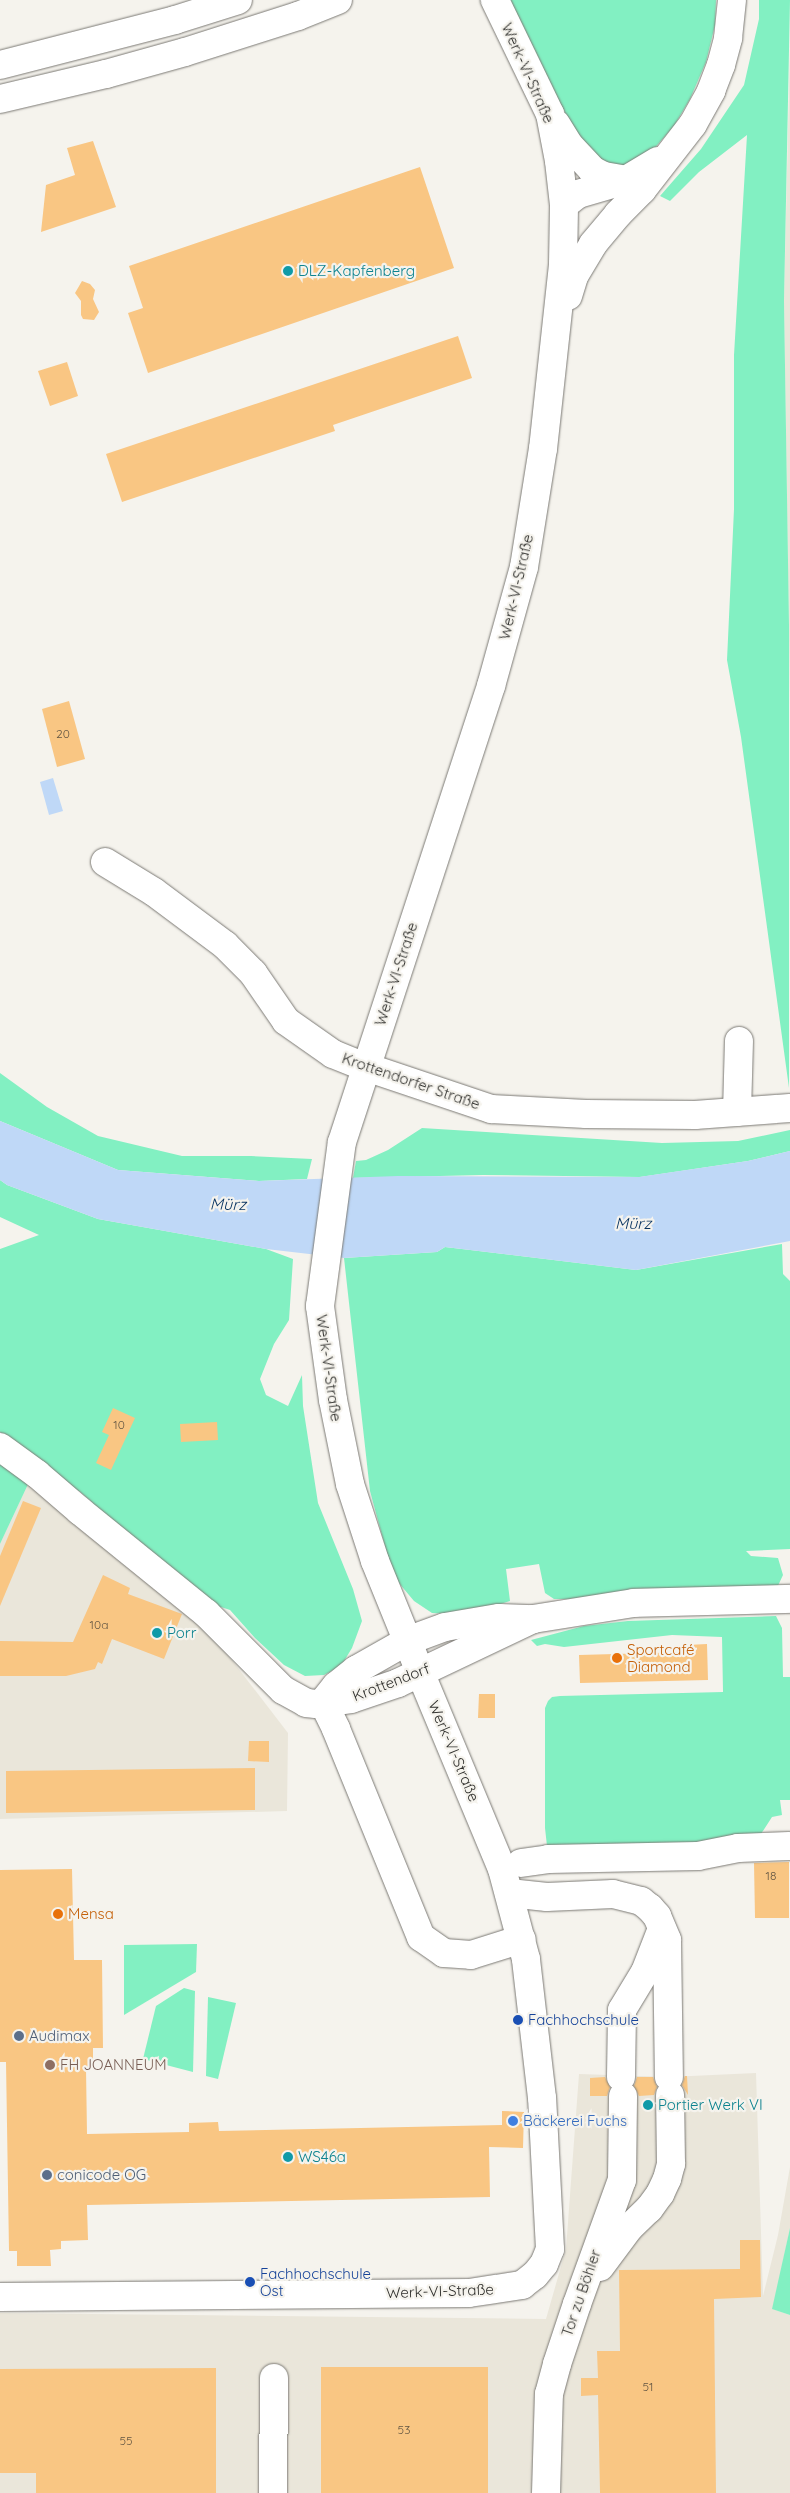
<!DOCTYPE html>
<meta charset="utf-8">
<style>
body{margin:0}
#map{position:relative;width:790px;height:2493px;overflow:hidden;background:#f5f3ed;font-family:Quicksand,sans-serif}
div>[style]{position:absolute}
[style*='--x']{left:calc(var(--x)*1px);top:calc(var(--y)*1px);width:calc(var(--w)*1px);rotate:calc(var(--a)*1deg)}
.built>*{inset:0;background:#eae6da}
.green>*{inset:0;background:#82f0c2}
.water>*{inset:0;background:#bfd8f7}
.building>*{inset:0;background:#f9c683}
.roads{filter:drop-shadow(0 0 1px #7b7974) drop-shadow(0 0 1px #7b7974)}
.minor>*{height:28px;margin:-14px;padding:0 14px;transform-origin:14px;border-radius:14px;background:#fff}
.major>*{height:28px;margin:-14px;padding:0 14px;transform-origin:14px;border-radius:14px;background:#fff}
.highway>*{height:28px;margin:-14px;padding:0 14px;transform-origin:14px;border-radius:14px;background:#fff}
.dots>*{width:14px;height:14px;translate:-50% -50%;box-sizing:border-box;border:2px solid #f5f3ed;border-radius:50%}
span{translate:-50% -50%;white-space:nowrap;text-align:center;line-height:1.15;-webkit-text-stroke:4.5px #f5f3ed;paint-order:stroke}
.number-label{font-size:12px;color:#635643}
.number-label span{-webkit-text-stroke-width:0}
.street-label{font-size:15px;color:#31312e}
.culture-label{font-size:15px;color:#0d838f}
.left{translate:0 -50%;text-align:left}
.food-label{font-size:15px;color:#c56008}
.transit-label{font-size:15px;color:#164399}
.service-label{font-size:15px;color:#4e5e75}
.education-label{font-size:15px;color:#785e54}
.shop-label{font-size:15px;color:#366cbe}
.water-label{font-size:16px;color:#04305f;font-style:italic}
</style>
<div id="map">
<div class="built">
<div style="clip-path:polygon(790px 44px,790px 706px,784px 301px)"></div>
<div style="clip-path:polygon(30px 1480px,201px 1620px,288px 1733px,287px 1811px,0 1819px,0 1544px)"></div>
<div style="clip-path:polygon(756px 2073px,763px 2296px,778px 2235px,790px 2167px,790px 2228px,773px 2309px,790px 2315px,790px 2493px,0 2493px,0 2313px,546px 2319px,566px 2249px,579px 2074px,669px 2077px)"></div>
</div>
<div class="green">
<div style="clip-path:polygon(507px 0,716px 0,715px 25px,706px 62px,690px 99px,674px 126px,652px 151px,625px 166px,606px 166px,581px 144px)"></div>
<div style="clip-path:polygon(759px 0,790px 0,784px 301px,789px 625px,789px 1088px,741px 737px,727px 660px,734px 509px,734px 355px,747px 135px,699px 172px,670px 201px,660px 196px,701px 149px,744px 85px,759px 19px)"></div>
<div style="clip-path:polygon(0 1073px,47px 1107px,98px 1136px,182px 1156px,251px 1156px,312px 1159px,307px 1179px,259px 1181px,118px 1170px,0 1121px)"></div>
<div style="clip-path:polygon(422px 1128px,662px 1143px,738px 1141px,790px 1130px,790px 1151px,748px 1161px,640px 1177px,483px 1175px,353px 1178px,356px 1161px,366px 1160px,388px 1150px)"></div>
<div style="clip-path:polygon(0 1180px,7px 1185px,98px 1219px,266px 1249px,293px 1259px,289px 1320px,274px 1344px,260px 1379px,266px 1395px,288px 1406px,302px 1375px,303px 1406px,318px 1503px,353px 1589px,362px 1621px,352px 1648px,341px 1666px,324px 1675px,305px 1676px,284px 1665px,255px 1638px,230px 1610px,221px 1607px,214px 1613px,95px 1517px,93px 1503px,79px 1491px,70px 1492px,30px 1452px,0 1432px,0 1249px,39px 1235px,0 1217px)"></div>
<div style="clip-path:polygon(782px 1244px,783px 1274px,790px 1281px,790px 1549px,746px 1551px,751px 1556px,778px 1558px,783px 1575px,776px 1590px,625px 1591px,570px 1599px,554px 1599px,545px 1593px,539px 1564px,506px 1569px,510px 1601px,484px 1609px,454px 1614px,432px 1613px,414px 1601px,393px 1576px,370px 1491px,344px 1258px,437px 1252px,445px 1247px,636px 1270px)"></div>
<div style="clip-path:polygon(0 1460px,30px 1480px,0 1544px)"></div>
<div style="clip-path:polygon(776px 1616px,782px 1628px,783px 1677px,790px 1677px,790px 1800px,780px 1800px,782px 1815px,772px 1817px,759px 1837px,713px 1845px,547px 1846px,545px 1828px,545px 1708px,548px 1701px,552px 1697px,560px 1696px,723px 1692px,722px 1637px,672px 1635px,564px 1647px,545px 1644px,537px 1646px,531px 1640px,584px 1626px,628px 1621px)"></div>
<div style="clip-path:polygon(197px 1944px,196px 1972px,124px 2015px,124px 1945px)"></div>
<div style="clip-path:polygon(184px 1988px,195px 1991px,193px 2072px,143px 2059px,156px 2006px)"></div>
<div style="clip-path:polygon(208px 1997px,236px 2003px,218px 2079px,206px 2076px)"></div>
<div style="clip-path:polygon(790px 2228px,790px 2315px,772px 2309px)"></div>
</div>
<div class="water">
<div style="clip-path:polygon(53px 778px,63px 811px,49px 815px,40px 782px)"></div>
<div style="clip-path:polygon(0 1121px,118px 1170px,258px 1181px,398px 1176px,639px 1177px,748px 1161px,790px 1151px,790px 1241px,636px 1270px,445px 1247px,437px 1252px,344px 1258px,266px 1249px,98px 1219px,7px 1185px,0 1180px)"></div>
</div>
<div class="building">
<div style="clip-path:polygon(93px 141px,116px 207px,41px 232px,46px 185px,75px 175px,67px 148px)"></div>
<div style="clip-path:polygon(420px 167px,454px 268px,148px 373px,128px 313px,143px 308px,129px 266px)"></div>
<div style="clip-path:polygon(82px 281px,90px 284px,95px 290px,93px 299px,99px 312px,94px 320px,83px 319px,81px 315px,81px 301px,75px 293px)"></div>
<div style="clip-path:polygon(458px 336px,472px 378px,333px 425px,335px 431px,122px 502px,106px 454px)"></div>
<div style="clip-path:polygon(67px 362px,78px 396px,50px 406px,38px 371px)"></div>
<div style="clip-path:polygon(69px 701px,85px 759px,57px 767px,42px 709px)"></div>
<div style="clip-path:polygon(113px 1408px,135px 1418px,111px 1470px,96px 1463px,109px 1435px,102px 1432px)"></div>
<div style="clip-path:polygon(217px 1422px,218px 1440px,181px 1442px,180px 1424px)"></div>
<div style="clip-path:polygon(23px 1501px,41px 1508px,0 1606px,0 1556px)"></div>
<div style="clip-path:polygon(103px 1575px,130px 1588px,128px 1594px,182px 1614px,164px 1659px,112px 1639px,102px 1664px,98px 1662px,95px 1669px,66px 1676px,0 1676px,0 1641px,73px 1642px)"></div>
<div style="clip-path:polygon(707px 1644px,708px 1680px,580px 1683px,579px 1655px,687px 1652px,687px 1645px)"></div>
<div style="clip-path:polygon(479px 1694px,495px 1694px,495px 1718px,478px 1718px)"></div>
<div style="clip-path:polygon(249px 1741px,269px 1741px,269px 1762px,248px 1761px)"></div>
<div style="clip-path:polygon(255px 1768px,255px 1810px,6px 1813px,6px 1771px)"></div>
<div style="clip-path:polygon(789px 1862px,789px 1918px,755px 1918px,754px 1863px)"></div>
<div style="clip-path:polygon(72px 1869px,74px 1960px,102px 1960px,103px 2048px,93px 2048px,93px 2068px,86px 2068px,87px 2134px,189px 2132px,189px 2123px,218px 2122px,219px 2131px,502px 2125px,502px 2111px,524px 2112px,523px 2148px,489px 2147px,490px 2197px,87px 2205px,88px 2240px,61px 2241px,61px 2249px,50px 2250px,51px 2266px,17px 2266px,17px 2251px,9px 2251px,6px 2062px,0 2062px,0 1870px)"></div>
<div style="clip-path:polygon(685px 2076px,687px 2076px,688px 2095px,682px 2085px)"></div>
<div style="clip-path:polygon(605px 2077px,610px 2087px,607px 2096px,590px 2096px,590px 2078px)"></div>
<div style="clip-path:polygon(637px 2077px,653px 2077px,657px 2087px,654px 2095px,639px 2096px,634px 2086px)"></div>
<div style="clip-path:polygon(740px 2240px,760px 2240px,761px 2297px,714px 2299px,716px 2493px,600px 2493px,598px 2395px,581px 2396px,581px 2378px,598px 2378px,597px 2351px,620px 2351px,619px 2270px,740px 2269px)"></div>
<div style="clip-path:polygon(321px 2367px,488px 2367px,488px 2493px,321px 2493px)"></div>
<div style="clip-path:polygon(216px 2368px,216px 2493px,36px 2493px,36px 2473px,0 2473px,0 2369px)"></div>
</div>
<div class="roads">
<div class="minor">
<div style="--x:105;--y:862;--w:57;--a:31.5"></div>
<div style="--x:154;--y:892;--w:89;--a:36.7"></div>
<div style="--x:225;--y:945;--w:40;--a:45"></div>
<div style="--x:253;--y:973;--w:58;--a:55.5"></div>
<div style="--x:286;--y:1021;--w:57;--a:35.1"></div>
<div style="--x:333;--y:1054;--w:35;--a:22"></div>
<div style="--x:366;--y:1067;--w:132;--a:18.6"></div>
<div style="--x:491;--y:1109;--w:95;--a:3"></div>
<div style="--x:586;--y:1114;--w:109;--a:0.5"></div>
<div style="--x:695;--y:1115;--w:95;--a:-4.2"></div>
<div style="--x:737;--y:1112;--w:71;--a:-88.4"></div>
<div style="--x:0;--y:1447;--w:46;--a:36.1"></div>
<div style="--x:37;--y:1474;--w:57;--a:40.7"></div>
<div style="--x:80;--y:1511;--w:162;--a:39"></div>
<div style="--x:206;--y:1613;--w:109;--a:45"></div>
<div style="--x:283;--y:1690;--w:26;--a:29"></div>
<div style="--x:306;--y:1703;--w:10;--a:6"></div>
<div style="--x:316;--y:1704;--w:35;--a:-8"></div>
<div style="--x:351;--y:1699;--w:50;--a:-18.8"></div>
<div style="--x:398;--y:1683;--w:149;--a:-25.4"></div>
<div style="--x:323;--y:1702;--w:21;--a:-51"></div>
<div style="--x:336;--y:1686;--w:26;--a:-39"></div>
<div style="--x:356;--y:1670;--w:59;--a:-29.6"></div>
<div style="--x:407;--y:1641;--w:40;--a:-20.2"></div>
<div style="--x:445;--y:1627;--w:55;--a:-9.5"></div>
<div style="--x:499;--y:1618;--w:34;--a:2"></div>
<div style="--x:533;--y:1619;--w:102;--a:-9"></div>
<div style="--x:634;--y:1603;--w:156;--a:-1.5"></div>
<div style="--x:323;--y:1702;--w:30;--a:64"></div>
<div style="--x:336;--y:1729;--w:225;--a:67.8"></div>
<div style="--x:421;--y:1937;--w:28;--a:35"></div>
<div style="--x:444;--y:1953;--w:27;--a:4"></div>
<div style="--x:471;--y:1955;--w:53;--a:-17.4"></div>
<div style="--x:521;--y:1863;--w:27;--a:-8"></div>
<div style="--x:548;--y:1859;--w:150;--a:-1.1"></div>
<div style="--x:698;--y:1856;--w:41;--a:-11.3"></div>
<div style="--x:738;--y:1848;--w:51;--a:-2.2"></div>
<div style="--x:509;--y:1893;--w:38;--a:6"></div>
<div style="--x:547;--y:1897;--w:66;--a:-2.6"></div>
<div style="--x:613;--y:1894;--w:29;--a:14"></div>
<div style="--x:641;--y:1901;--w:11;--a:38"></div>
<div style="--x:650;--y:1908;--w:11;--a:49"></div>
<div style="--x:657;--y:1916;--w:26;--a:67"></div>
<div style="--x:667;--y:1940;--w:137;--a:89.2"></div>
<div style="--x:621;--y:2077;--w:67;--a:-89.1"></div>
<div style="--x:622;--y:2010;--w:44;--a:-58.8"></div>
<div style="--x:645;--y:1972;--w:44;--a:-68.7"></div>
<div style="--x:600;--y:2267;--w:49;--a:-53.4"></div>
<div style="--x:629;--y:2228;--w:28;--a:-44"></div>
<div style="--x:649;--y:2209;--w:19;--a:-54"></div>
<div style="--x:660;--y:2194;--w:17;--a:-65"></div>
<div style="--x:667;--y:2179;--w:16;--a:-75"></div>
<div style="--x:671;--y:2164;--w:69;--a:-90.8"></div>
<div style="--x:0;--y:2297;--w:469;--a:-0.5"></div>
<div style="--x:469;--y:2293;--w:54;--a:-8.6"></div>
<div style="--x:522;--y:2285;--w:16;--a:-38"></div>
<div style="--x:535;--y:2275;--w:14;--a:-51"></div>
<div style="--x:544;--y:2264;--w:16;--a:-68"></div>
<div style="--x:550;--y:2249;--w:151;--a:-93"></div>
<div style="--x:542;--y:2098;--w:140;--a:-96.6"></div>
<div style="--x:526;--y:1959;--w:93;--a:-104.9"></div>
<div style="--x:502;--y:1869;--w:213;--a:-112.6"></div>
<div style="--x:273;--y:2493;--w:115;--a:-89.5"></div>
<div style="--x:546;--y:2493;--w:99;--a:-88.3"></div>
<div style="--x:549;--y:2394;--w:31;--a:-75"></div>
<div style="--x:557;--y:2364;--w:63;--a:-71.6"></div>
<div style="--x:577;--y:2304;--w:132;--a:-70.1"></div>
<div style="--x:622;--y:2180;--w:84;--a:-89.3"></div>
</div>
<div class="major">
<div style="--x:556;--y:124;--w:26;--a:58"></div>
<div style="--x:570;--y:146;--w:33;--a:47"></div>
<div style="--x:592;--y:170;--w:13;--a:27"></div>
<div style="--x:604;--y:176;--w:22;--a:10"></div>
<div style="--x:626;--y:180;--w:37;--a:-31"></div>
<div style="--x:564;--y:205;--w:18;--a:-38"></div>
<div style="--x:578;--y:194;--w:50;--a:-16.3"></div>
<div style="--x:568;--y:296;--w:21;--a:-73"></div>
<div style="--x:574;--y:276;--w:37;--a:-59"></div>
<div style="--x:593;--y:244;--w:39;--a:-50"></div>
<div style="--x:618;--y:214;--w:34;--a:-45"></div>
<div style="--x:642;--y:190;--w:83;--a:-52.3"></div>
<div style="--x:693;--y:124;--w:38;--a:-61"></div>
<div style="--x:711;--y:91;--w:28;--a:-69"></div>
<div style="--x:721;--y:65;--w:28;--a:-75"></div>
<div style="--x:728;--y:38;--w:38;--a:-84"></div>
<div style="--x:420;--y:1672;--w:120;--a:-112.1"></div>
<div style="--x:375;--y:1561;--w:81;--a:-108"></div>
<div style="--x:350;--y:1484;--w:86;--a:-101.4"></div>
<div style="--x:333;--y:1400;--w:95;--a:-97.9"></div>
<div style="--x:320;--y:1306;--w:165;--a:-82.4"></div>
<div style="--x:342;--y:1142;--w:480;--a:-71.9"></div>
<div style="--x:491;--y:686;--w:123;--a:-74.5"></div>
<div style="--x:524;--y:567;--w:120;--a:-80.9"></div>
<div style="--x:543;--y:449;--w:186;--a:-83.8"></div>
<div style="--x:563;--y:264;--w:59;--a:-89"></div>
<div style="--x:564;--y:205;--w:44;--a:-96.5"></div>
<div style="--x:559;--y:161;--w:48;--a:-100.8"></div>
<div style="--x:550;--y:114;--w:127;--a:-115.8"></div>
</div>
<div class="highway">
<div style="--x:0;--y:65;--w:181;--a:-14.4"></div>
<div style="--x:175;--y:20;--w:66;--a:-17.6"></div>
<div style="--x:0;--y:99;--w:109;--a:-13.3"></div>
<div style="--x:106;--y:74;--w:82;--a:-15.6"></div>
<div style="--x:185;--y:52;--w:119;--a:-17.7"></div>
<div style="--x:298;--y:16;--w:43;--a:-21.8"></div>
</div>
</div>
<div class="dots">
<div style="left:288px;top:271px;background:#0f9aa8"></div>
<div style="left:157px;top:1633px;background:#0f9aa8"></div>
<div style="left:617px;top:1658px;background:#e8710a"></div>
<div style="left:58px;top:1914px;background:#e8710a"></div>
<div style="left:518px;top:2020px;background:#1a4fb4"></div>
<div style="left:19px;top:2036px;background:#5c6f8a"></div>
<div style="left:50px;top:2065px;background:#8d6e63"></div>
<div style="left:648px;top:2105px;background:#0f9aa8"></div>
<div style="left:513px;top:2121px;background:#3f7fe0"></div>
<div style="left:288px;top:2157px;background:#0f9aa8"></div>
<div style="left:47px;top:2175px;background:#5c6f8a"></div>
<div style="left:250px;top:2282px;background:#1a4fb4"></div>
</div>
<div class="number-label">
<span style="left:63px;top:734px">20</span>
<span style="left:119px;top:1425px">10</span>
<span style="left:99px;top:1625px">10a</span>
<span style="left:771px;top:1876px">18</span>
<span style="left:648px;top:2387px">51</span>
<span style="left:404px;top:2430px">53</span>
<span style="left:126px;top:2441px">55</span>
</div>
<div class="street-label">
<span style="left:528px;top:73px;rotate:66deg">Werk-VI-Straße</span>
<span style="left:516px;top:587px;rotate:-77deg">Werk-VI-Straße</span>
<span style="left:396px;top:974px;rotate:-72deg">Werk-VI-Straße</span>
<span style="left:411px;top:1081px;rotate:19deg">Krottendorfer Straße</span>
<span style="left:329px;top:1368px;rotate:82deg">Werk-VI-Straße</span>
<span style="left:391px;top:1682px;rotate:-21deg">Krottendorf</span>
<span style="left:454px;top:1751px;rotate:67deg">Werk-VI-Straße</span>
<span style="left:440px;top:2291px;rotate:-2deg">Werk-VI-Straße</span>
<span style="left:581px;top:2293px;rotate:-71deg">Tor zu Böhler</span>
</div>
<div class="culture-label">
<span class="left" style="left:298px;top:271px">DLZ-Kapfenberg</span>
<span class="left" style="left:167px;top:1633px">Porr</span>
<span class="left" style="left:658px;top:2105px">Portier Werk VI</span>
<span class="left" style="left:298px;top:2157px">WS46a</span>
</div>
<div class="food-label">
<span class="left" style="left:627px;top:1658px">Sportcafé<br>Diamond</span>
<span class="left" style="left:68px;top:1914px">Mensa</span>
</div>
<div class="transit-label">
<span class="left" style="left:528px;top:2020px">Fachhochschule</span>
<span class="left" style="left:260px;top:2282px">Fachhochschule<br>Ost</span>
</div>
<div class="service-label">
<span class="left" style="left:29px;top:2036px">Audimax</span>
<span class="left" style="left:57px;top:2175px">conicode OG</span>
</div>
<div class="education-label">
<span class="left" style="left:60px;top:2065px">FH JOANNEUM</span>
</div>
<div class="shop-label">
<span class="left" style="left:523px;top:2121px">Bäckerei Fuchs</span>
</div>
<div class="water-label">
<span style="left:228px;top:1204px;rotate:1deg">Mürz</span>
<span style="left:633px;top:1223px">Mürz</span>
</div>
</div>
